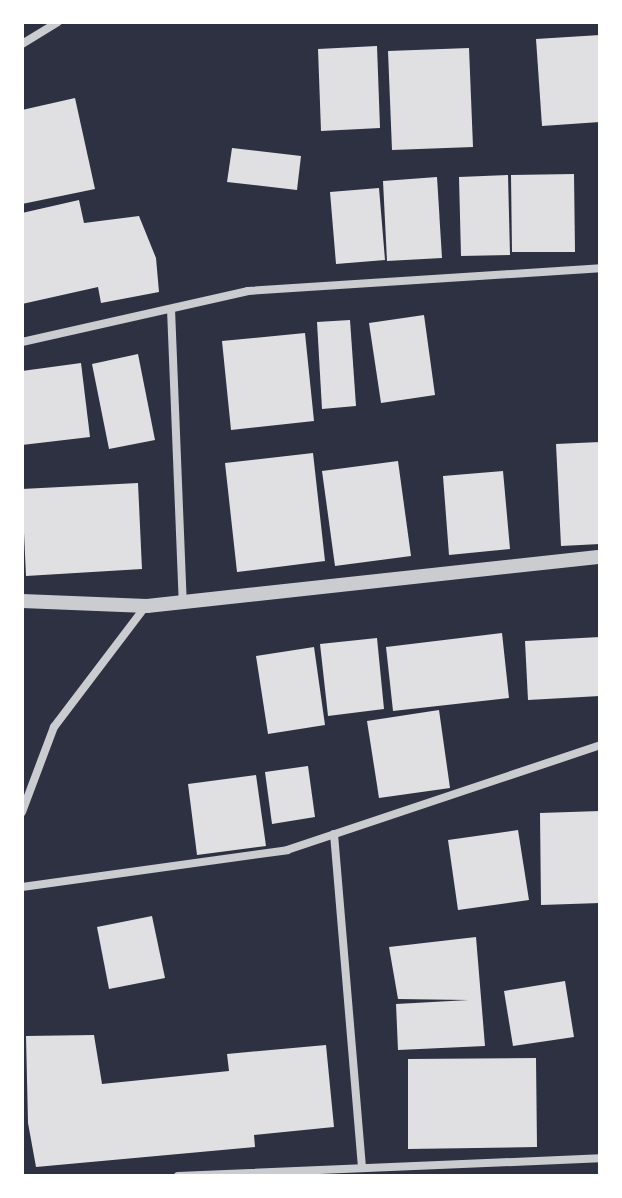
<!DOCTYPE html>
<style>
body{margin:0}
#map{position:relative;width:622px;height:1198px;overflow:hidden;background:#2d3142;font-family:"Roboto Condensed",sans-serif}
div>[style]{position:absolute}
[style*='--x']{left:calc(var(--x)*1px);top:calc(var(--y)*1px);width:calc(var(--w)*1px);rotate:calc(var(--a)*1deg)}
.building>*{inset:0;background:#e0e0e3}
.minor>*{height:8px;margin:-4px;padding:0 4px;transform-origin:4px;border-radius:4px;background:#caccd0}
.tertiary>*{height:14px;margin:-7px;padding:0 7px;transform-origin:7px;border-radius:7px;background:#caccd0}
span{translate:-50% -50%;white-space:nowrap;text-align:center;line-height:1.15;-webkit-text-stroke:6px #fff;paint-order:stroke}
.frame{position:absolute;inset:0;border:24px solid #fff;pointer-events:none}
</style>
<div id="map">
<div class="building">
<div style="clip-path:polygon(600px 35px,600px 122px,542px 126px,536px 39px)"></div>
<div style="clip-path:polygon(377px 46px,380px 128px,321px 131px,318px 49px)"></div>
<div style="clip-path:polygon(469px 48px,473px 147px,392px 150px,388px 51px)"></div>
<div style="clip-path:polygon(75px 98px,95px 189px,22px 204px,22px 110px)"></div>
<div style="clip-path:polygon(232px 148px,301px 156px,297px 190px,227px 182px)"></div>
<div style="clip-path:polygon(574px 174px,575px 252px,512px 252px,511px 175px)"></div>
<div style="clip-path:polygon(508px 175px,510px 255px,461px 256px,459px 177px)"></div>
<div style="clip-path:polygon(437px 177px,442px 258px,387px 261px,383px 181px)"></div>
<div style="clip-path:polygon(379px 188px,385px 260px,336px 264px,330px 192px)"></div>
<div style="clip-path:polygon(79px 200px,84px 223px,139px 216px,156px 258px,159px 292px,101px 303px,98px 287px,22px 304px,22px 213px)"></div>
<div style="clip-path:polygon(424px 315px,435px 395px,381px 403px,369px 323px)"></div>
<div style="clip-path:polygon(350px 320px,356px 406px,322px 409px,317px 322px)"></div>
<div style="clip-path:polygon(305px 333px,314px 421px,231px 430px,222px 341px)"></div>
<div style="clip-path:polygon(138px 354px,155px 440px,109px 449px,92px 364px)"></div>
<div style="clip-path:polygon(81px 363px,90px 437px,22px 445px,22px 371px)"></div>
<div style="clip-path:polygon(600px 442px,600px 544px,561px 546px,556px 444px)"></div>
<div style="clip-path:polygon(313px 453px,325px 561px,237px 572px,225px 463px)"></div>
<div style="clip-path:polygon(398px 461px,411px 556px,335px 566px,322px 471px)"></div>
<div style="clip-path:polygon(503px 471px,510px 549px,449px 555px,443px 476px)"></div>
<div style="clip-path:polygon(138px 483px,142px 569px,26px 576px,22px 489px)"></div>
<div style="clip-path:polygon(502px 633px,509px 698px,393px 711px,386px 647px)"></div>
<div style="clip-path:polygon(600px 637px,600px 696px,528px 700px,525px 641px)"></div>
<div style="clip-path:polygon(377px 638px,384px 709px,328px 716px,320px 644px)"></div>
<div style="clip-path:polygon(314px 647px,325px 725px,268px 734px,256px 656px)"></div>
<div style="clip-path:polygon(439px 710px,450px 788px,379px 798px,367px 721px)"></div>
<div style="clip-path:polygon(308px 766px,315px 817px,272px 824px,265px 772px)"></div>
<div style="clip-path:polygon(256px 775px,266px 846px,197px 855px,188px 784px)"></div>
<div style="clip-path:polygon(600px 811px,600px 903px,541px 905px,540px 813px)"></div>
<div style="clip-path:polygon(518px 830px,529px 900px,458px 910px,448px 840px)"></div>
<div style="clip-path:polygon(152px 916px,165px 978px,109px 989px,97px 927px)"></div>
<div style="clip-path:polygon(476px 937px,485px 1046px,398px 1050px,396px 1004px,469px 1000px,398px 999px,389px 947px)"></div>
<div style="clip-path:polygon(565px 981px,574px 1037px,513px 1046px,504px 991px)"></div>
<div style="clip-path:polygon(94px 1035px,102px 1084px,229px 1071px,227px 1054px,326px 1045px,334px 1127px,254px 1135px,255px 1147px,36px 1167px,28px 1123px,26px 1036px)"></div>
<div style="clip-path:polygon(536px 1058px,537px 1147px,408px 1149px,408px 1059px)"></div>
</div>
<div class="minor">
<div style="--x:22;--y:44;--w:42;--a:-31.4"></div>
<div style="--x:171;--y:309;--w:293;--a:87.7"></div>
<div style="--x:22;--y:342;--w:232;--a:-12.7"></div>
<div style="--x:248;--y:291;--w:353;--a:-3.7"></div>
<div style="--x:22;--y:812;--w:91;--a:-69.4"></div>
<div style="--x:54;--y:727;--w:152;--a:-52.8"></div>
<div style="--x:334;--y:834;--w:334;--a:85.2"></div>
<div style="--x:22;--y:887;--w:268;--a:-7.9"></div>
<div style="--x:287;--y:850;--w:330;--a:-18.5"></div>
<div style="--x:178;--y:1176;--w:422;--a:-2.4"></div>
</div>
<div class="tertiary">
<div style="--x:22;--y:601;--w:125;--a:2.3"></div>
<div style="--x:147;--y:606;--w:456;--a:-6.2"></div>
</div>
<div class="frame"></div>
</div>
